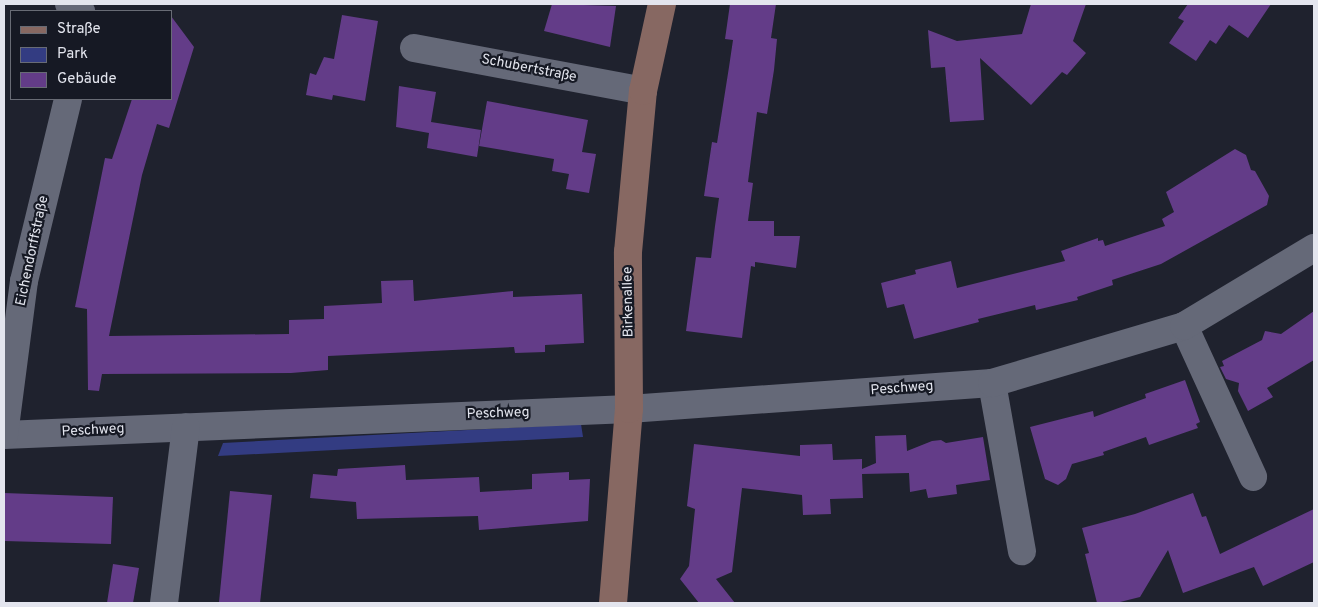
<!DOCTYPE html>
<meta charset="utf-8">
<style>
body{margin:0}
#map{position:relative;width:1318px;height:607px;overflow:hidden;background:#1f222e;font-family:Overpass,sans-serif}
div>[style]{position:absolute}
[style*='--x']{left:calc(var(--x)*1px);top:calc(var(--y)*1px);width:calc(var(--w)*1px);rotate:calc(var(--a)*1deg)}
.green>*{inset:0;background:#333c82}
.building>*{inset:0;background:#633c88}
.street>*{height:28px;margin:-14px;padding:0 14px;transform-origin:14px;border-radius:14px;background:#656978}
.secondary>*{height:28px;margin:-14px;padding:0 14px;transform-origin:14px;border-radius:14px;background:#876862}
span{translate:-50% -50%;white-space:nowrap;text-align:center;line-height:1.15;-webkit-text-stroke:4.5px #161924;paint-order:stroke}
.street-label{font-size:14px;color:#e3e5ee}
.frame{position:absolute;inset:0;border:5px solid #e3e5ee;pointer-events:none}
.legend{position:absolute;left:10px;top:10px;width:162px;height:90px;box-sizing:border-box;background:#161924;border:1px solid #686b75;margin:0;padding:6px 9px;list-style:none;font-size:15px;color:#e3e5ee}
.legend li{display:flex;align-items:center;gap:10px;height:25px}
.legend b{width:25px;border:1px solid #686b75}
</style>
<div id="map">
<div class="green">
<div style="clip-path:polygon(581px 424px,583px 437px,218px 456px,223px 443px)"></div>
</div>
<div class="building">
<div style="clip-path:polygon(552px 4px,616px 6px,610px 47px,544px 31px)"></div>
<div style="clip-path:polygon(730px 4px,776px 4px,771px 38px,777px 39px,774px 70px,767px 114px,757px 112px,748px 182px,753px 183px,748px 221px,774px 221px,774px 236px,800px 236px,796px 268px,755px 262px,755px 267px,751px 266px,742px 338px,686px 331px,696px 257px,711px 258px,715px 226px,719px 198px,704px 196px,712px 142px,717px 143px,729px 67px,733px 40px,725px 39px)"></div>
<div style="clip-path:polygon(1031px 4px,1086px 4px,1073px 41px,1086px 53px,1067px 75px,1062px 72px,1031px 105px,980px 58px,984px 120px,950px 122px,945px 67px,931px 68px,928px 30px,957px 41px,1022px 34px)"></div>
<div style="clip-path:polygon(1188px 4px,1271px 4px,1248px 38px,1229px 25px,1216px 44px,1210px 40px,1196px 61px,1169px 43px,1184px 21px,1178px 18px)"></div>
<div style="clip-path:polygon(342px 15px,378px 21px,365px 101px,333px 95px,332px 100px,306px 95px,310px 73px,316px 75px,324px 57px,334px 59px)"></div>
<div style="clip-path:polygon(171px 16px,194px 47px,169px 128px,157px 124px,142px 175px,109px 336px,289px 334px,289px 320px,324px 319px,324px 306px,382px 303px,381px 281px,413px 280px,414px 301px,513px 291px,513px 297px,582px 294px,584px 343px,545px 345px,545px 352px,515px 353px,514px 347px,328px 356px,328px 370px,291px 373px,102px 374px,99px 391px,88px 390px,87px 309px,75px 307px,105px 158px,112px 159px,132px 99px,171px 99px)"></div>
<div style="clip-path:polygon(399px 86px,436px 92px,431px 122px,481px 130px,477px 157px,427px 148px,429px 133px,396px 127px)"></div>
<div style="clip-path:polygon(487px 101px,588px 120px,582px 152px,596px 154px,589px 193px,566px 189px,569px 174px,552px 171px,554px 159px,479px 146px)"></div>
<div style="clip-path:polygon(1235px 149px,1246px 155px,1251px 170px,1255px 171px,1269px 196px,1267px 205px,1161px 264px,1112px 280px,1113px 285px,1077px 297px,1078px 300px,1036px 310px,1035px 305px,978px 319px,979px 322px,914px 339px,904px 304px,887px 308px,881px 283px,916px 274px,915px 270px,951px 261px,957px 288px,1065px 261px,1061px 251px,1098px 238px,1098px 241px,1103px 240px,1105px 246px,1165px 226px,1162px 219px,1174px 212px,1166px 192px)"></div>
<div style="clip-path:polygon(1314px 311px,1314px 360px,1267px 388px,1273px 397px,1248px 411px,1238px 391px,1239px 383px,1226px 379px,1220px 367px,1224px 366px,1222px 361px,1262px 340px,1265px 331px,1281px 334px)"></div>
<div style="clip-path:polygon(1185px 380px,1200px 422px,1196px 424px,1198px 428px,1149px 445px,1146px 437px,1103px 452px,1104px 455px,1072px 464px,1066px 479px,1058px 485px,1045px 479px,1030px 427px,1093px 411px,1094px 417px,1146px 398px,1145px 394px)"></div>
<div style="clip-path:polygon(906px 435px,907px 451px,932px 441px,941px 440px,946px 443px,983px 437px,990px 480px,956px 485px,957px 494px,928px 498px,926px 489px,910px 492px,909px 473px,862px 474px,863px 498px,830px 499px,831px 514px,803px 515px,802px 495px,742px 488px,732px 572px,716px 579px,735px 603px,699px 603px,680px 579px,689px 566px,695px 509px,687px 506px,694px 444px,800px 456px,800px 445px,832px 444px,833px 460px,862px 459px,862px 469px,876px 463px,875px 436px)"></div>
<div style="clip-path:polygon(405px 465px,406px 480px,479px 477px,480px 492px,532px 489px,532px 474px,569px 472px,569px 480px,590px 479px,588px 521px,479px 530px,478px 516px,357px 519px,356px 502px,310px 498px,313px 474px,337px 476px,338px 469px)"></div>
<div style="clip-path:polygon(230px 491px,272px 495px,260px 603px,219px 602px)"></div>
<div style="clip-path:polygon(4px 493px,113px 497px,111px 544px,4px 541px)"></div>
<div style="clip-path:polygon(1193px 493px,1202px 517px,1206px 516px,1220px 554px,1314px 509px,1314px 562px,1263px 586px,1254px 567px,1183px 593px,1168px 550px,1140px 597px,1116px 603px,1097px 603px,1085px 554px,1089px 553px,1082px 528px,1135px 514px)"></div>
<div style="clip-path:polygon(113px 564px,139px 568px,133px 603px,107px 603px)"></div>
</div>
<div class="street">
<div style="--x:69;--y:4;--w:14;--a:30"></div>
<div style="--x:414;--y:48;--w:233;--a:10.6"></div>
<div style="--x:1184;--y:326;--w:166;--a:65.4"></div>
<div style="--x:992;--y:383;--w:171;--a:79.9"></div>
<div style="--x:4;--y:435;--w:626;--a:-2.38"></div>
<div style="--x:629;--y:409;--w:364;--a:-4.1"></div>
<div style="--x:992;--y:383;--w:200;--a:-16.5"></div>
<div style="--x:1184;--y:326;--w:152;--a:-31"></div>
<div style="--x:4;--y:435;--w:155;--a:-82.6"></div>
<div style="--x:24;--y:281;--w:187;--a:-76.4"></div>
<div style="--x:164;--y:603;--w:177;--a:-82.9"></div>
</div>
<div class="secondary">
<div style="--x:613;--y:603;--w:195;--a:-85.3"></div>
<div style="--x:629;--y:409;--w:157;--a:-90.4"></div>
<div style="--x:628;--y:252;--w:162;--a:-84.7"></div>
<div style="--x:643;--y:91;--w:89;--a:-77.7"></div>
</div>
<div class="street-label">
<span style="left:529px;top:69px;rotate:11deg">Schubertstraße</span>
<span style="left:33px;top:251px;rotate:-78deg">Eichendorffstraße</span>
<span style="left:629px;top:302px;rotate:-91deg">Birkenallee</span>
<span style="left:902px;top:389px;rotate:-4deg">Peschweg</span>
<span style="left:498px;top:414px;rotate:-2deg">Peschweg</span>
<span style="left:93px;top:431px;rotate:-3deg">Peschweg</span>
</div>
<div class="frame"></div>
<ul class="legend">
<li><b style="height:6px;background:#876862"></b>Straße</li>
<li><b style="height:14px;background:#333c82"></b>Park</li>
<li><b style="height:14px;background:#633c88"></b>Gebäude</li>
</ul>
</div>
